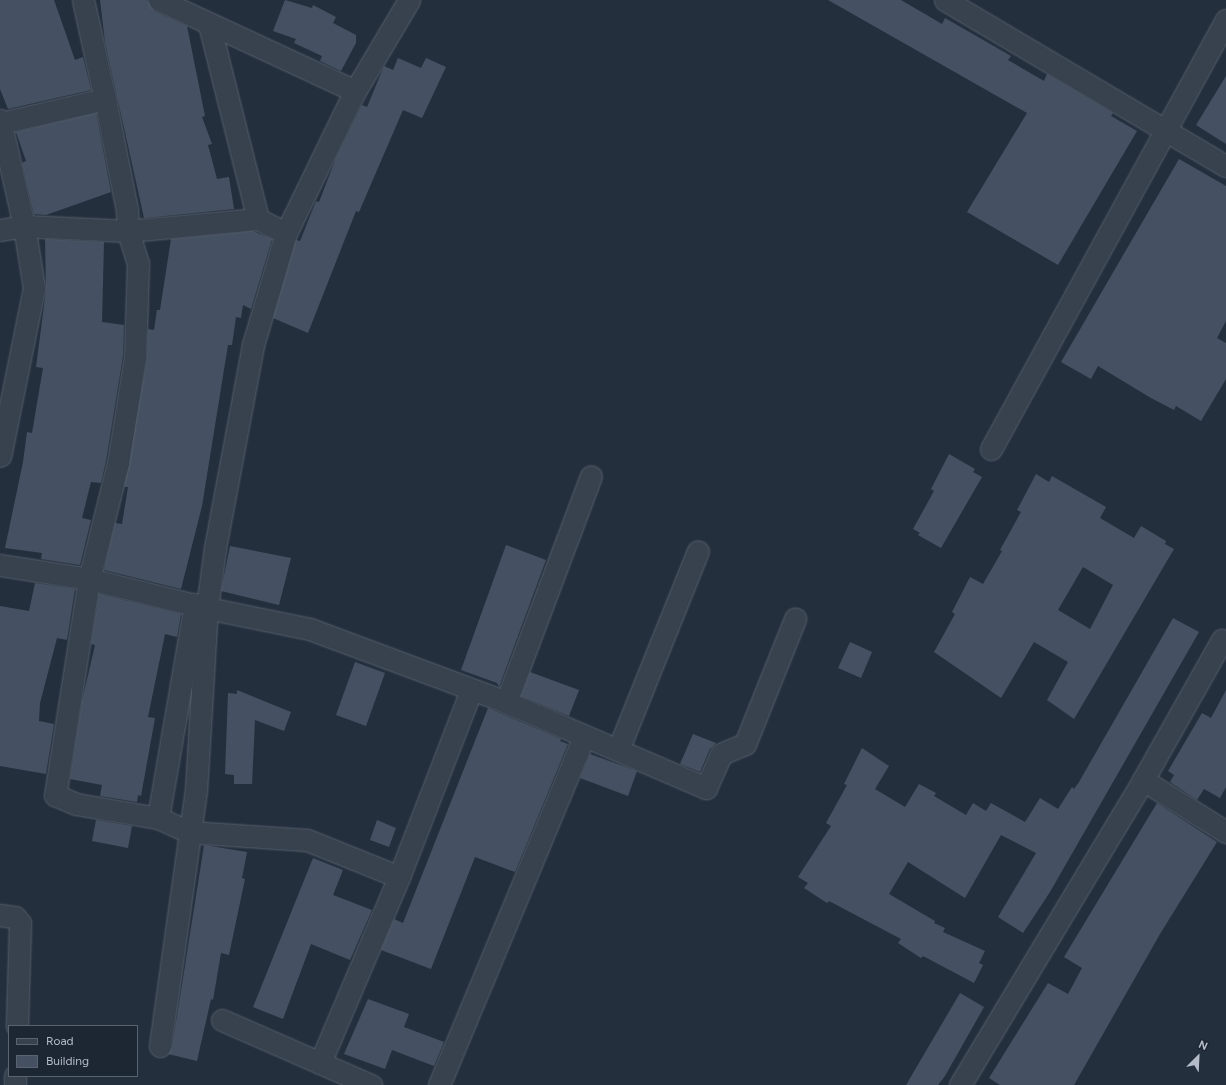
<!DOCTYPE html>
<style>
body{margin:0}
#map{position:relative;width:1226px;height:1085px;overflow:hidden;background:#242f3e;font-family:Figtree,sans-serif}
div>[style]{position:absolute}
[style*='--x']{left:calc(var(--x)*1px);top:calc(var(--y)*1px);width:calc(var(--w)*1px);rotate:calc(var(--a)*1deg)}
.building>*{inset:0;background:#455162}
.roads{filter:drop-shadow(0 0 1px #565f6c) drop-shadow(0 0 1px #565f6c)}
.minor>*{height:21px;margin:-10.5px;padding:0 10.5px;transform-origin:10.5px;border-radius:10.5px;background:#38414e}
span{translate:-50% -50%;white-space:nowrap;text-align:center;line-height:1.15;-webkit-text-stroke:3px #1d2633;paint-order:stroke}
.legend{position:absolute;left:8px;top:1025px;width:130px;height:52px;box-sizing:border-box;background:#1d2633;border:1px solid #59626f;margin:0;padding:5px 7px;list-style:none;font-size:12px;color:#b4bcc9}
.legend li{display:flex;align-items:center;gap:8px;height:20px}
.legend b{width:20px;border:1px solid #59626f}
.north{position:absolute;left:1178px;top:1037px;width:40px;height:40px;-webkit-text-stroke:3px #1d2633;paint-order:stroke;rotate:24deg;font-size:11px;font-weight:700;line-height:16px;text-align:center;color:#b4bcc9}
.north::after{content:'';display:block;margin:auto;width:14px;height:18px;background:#b4bcc9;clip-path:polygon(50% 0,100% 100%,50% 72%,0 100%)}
</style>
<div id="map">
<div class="building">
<div style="clip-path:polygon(0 0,54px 0,75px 60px,83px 57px,91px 90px,8px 109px,0 89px)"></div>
<div style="clip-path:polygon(100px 0,147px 0,154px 11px,187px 26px,205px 116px,202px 117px,212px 144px,208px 145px,217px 179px,229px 177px,234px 209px,144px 218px,105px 42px)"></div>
<div style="clip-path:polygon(285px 0,312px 8px,313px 5px,336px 17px,333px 23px,356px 35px,356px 43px,341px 71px,320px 61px,322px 56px,294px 43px,296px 39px,273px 31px)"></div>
<div style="clip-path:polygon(828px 0,901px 0,942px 24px,945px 18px,1011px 56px,1008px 60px,1044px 81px,1047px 74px,1113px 113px,1111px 116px,1137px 131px,1058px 265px,967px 212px,1027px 113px)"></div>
<div style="clip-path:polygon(398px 58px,421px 68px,426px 58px,446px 67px,422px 118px,403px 110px,359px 212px,356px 211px,308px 333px,273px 318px,296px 240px,300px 241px,316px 201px,319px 202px,336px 158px,362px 105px,367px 107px,384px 66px,393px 70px)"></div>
<div style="clip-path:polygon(1226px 76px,1226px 144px,1196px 125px)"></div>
<div style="clip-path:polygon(96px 113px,111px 192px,46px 215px,34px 214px,22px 163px,26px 161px,16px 132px)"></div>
<div style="clip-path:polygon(1179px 159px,1226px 186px,1226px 321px,1217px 338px,1226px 343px,1226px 379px,1201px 421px,1176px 406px,1174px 410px,1151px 398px,1098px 366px,1091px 379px,1061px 362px)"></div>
<div style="clip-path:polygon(253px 231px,272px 239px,251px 309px,243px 305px,241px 318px,236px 317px,232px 345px,228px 345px,202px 506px,181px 589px,104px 570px,115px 523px,122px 524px,128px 487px,124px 487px,147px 359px,148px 329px,154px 330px,157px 310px,160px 310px,171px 239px)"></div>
<div style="clip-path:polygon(45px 239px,104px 242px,102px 322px,124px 325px,123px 356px,106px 461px,101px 483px,91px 482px,82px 518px,91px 520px,80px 565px,41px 559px,42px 553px,5px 548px,23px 462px,27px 432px,32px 433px,43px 368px,36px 367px,46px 290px)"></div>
<div style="clip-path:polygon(949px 454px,975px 469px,973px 472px,982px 477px,941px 548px,918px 535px,920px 533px,913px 529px,934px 491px,931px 489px)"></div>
<div style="clip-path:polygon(evenodd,1036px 474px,1049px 482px,1052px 476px,1106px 507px,1100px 518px,1134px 538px,1141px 526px,1166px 541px,1165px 544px,1174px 549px,1074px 719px,1047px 700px,1068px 662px,1034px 642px,1001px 698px,934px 652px,955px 614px,952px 612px,970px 577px,983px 584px,1002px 551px,1000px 550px,1021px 512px,1017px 510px,1036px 474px,1083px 567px,1113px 585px,1090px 629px,1058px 610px,1083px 567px)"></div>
<div style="clip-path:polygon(506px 545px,546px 560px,499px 687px,497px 683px,461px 670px)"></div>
<div style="clip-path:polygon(230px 546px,291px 558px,279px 605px,221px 591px)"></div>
<div style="clip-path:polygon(35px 583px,75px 589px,67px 640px,57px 638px,40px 703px,39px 721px,54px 724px,46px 774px,0 766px,0 606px,29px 611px)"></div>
<div style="clip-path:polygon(99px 594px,181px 614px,177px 637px,165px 634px,148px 717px,155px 718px,141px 796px,138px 795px,137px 802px,100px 796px,102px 785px,70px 779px,82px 701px,95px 645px,91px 644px)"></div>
<div style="clip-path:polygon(1173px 618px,1199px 632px,1050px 892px,1023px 933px,998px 917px,1036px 853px,1001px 835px,965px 898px,908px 862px,889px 894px,935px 921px,934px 923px,945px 928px,943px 932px,985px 951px,979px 963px,983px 965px,974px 983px,923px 956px,921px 958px,898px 943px,901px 939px,829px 901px,827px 903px,804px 888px,808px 883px,798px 877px,831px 826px,826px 823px,847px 785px,844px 784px,862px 748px,889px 766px,875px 789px,905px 807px,919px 784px,936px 793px,934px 796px,966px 815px,973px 803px,986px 811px,991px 803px,1025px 822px,1040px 798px,1058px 809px,1072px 787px,1074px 789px,1079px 782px)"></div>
<div style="clip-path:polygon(850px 642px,872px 652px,861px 678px,838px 668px)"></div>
<div style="clip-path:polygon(355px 662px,385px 673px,366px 726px,336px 715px)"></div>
<div style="clip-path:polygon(530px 672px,579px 690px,569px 716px,521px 696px)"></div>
<div style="clip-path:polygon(237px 690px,291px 712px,284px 731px,255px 720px,252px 784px,234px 784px,234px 775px,225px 774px,228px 693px,237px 694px)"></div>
<div style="clip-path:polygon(1226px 690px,1226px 787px,1220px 798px,1204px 789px,1197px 800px,1170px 782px,1174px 775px,1168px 771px,1202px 713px,1211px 718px)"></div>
<div style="clip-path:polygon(488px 708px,561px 739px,560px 741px,568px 744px,515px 872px,475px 857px,431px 969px,381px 950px,394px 919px,403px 923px)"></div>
<div style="clip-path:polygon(693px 734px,716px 743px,710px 749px,700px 772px,680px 764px)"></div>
<div style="clip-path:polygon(590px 754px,637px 771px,628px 796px,580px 778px)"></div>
<div style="clip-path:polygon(1157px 803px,1217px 842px,1160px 934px,1074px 1085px,1000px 1085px,989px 1078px,1048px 983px,1068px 994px,1082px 968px,1064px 957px)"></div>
<div style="clip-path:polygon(96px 820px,132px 826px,128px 848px,92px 841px)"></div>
<div style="clip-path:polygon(377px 820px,396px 828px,389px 847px,370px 840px)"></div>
<div style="clip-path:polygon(204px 845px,247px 852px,242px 878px,245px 879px,229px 955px,221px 953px,213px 1000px,211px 999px,197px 1061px,168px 1054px,172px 1048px)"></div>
<div style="clip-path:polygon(313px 858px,343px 870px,333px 895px,372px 910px,350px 960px,311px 944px,283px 1019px,253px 1007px)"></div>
<div style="clip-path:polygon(960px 993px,984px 1007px,945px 1076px,938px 1085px,906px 1085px)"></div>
<div style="clip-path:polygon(368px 999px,409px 1014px,404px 1027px,444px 1042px,434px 1066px,392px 1050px,385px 1069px,344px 1054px)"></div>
</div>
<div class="roads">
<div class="minor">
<div style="--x:83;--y:0;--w:101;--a:77.5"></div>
<div style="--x:105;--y:99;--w:113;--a:78.8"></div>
<div style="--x:127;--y:210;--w:21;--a:87"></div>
<div style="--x:128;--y:231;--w:34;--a:73"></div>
<div style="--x:138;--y:263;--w:94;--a:91.8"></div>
<div style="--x:135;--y:357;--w:107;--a:99.1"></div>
<div style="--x:118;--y:463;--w:120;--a:104"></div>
<div style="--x:89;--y:579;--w:219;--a:98.9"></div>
<div style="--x:55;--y:795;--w:23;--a:23"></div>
<div style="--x:76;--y:804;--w:83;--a:9.7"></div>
<div style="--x:158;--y:818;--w:34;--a:24"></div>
<div style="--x:189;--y:832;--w:118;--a:3.9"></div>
<div style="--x:307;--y:840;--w:99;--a:21.9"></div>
<div style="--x:159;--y:0;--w:216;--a:24.9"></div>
<div style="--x:945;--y:0;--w:326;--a:30.6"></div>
<div style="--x:209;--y:24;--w:201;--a:75.9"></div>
<div style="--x:0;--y:120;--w:109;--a:77.2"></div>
<div style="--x:24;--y:226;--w:63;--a:80.8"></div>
<div style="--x:34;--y:288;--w:171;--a:101.4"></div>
<div style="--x:1;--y:123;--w:107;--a:-13"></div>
<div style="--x:0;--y:230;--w:24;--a:-9"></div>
<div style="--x:24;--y:226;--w:104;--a:2.8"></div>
<div style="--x:128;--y:231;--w:131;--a:-5.3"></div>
<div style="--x:258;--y:219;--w:31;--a:27"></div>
<div style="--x:991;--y:449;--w:489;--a:-61.3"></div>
<div style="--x:0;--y:565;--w:90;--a:8.9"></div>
<div style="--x:89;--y:579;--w:122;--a:13.8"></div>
<div style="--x:207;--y:608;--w:105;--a:11.5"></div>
<div style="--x:310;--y:629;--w:209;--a:20.4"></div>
<div style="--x:506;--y:702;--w:218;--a:23.3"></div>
<div style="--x:706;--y:788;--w:37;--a:-66"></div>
<div style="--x:721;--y:754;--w:26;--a:-23"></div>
<div style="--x:745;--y:744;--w:135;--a:-68.2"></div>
<div style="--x:506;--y:702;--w:241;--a:-69.4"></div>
<div style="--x:618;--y:750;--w:214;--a:-68.1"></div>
<div style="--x:1143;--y:780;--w:98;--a:32.1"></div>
<div style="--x:158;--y:818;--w:217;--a:-80.2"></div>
<div style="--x:0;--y:915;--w:15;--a:8"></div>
<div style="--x:15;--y:917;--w:8;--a:50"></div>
<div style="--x:20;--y:923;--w:103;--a:91.7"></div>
<div style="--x:222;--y:1020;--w:163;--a:23.6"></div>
<div style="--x:160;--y:1046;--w:258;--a:-82"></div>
<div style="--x:196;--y:791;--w:183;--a:-86.6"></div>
<div style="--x:207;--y:608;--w:61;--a:-82.4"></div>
<div style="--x:215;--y:548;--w:207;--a:-79.4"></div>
<div style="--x:253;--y:345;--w:117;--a:-73.6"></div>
<div style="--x:286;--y:233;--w:158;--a:-64.1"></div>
<div style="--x:355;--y:91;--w:106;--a:-59.3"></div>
<div style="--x:320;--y:1063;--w:202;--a:-67"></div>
<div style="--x:399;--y:877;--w:200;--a:-68.9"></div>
<div style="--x:15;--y:1085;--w:9;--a:-90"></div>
<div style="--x:439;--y:1085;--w:378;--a:-67.4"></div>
<div style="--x:960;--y:1085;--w:356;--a:-59"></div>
<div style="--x:1143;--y:780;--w:161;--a:-60.6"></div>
</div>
</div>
<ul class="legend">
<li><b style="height:5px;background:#38414e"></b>Road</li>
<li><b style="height:11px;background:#455162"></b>Building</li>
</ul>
<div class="north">N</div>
</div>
